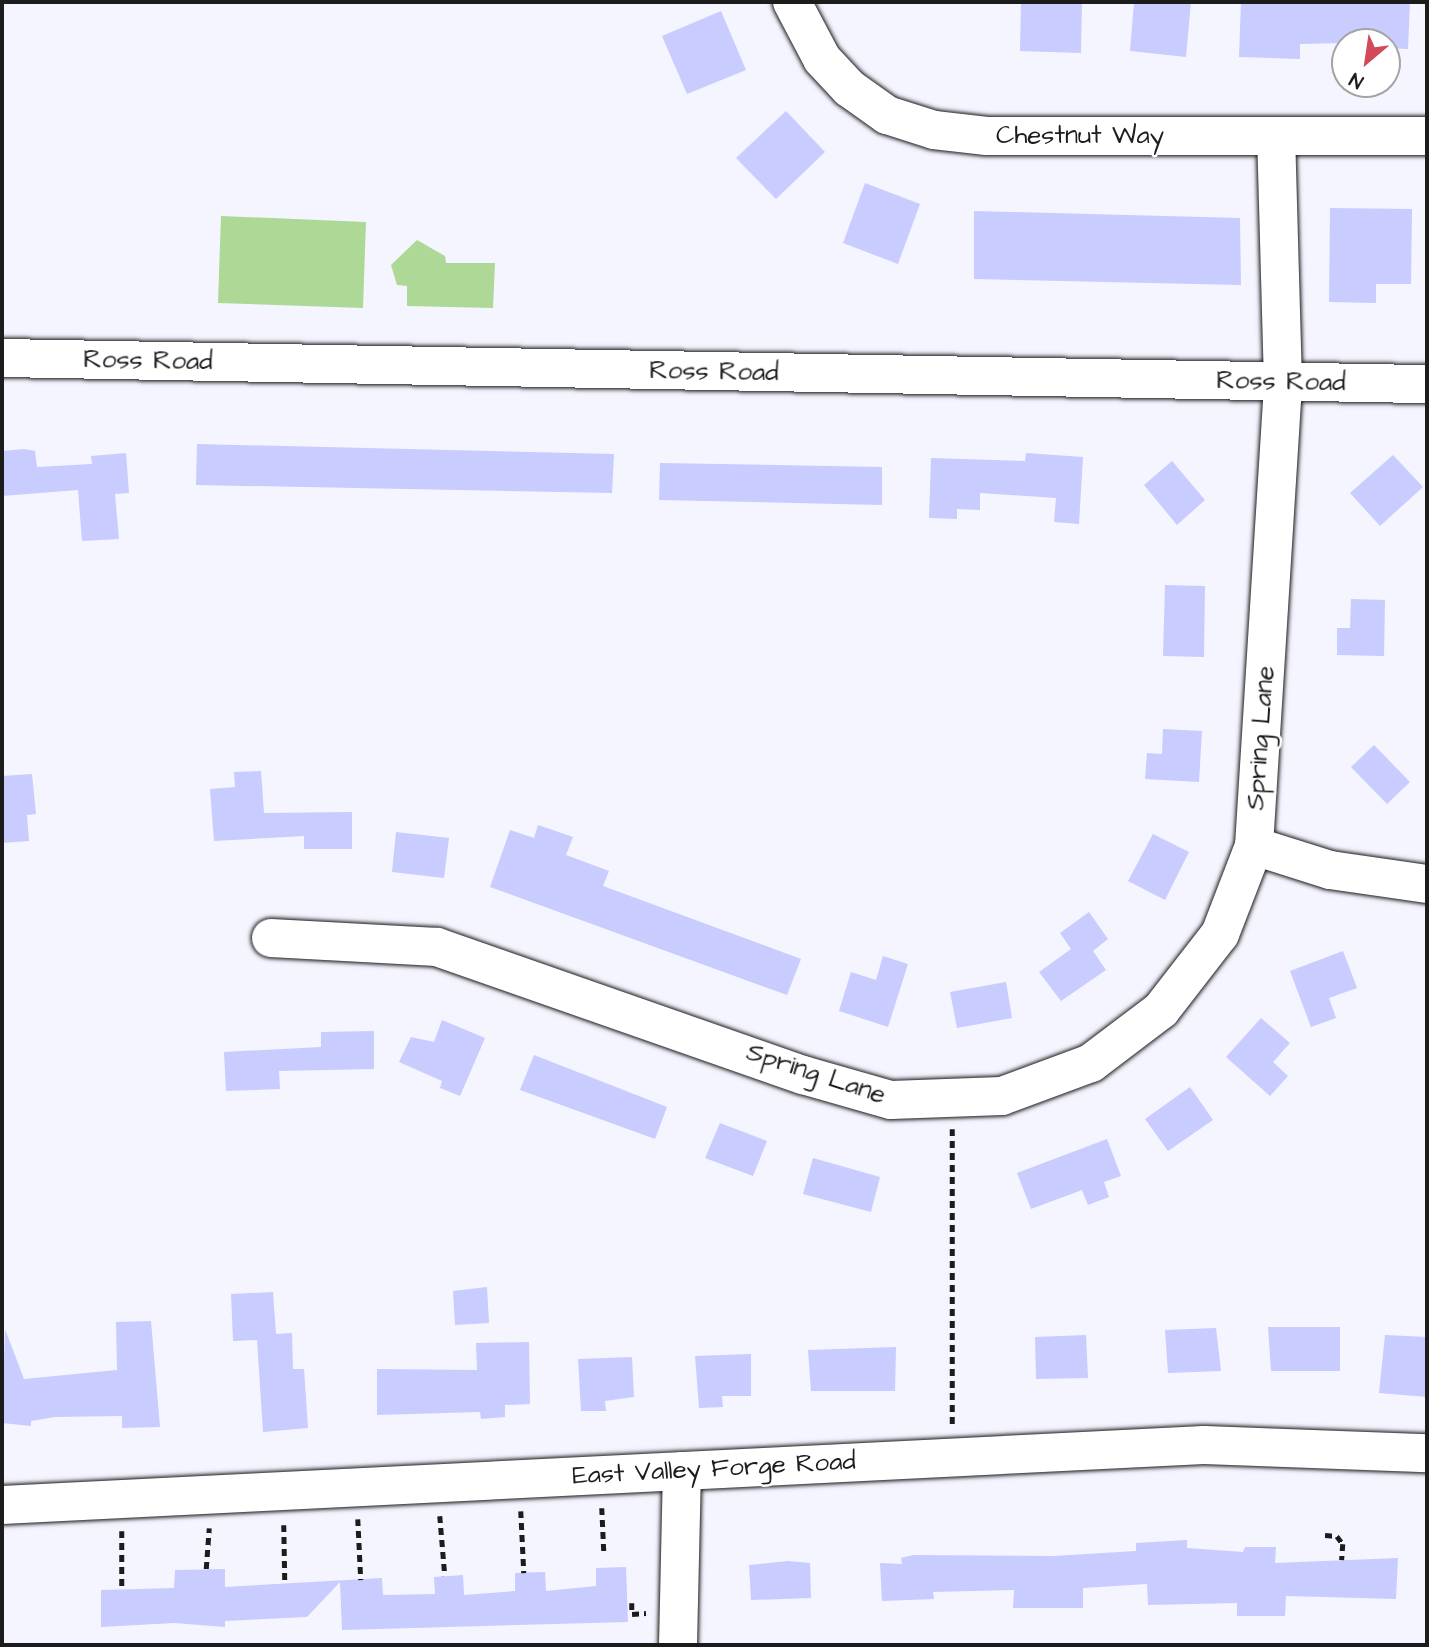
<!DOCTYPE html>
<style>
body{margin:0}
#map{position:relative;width:1429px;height:1647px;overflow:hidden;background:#f4f5ff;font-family:"Architects Daughter",sans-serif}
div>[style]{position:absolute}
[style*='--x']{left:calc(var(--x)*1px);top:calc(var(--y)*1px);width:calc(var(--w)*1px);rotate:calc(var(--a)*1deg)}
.green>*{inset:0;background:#add896}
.building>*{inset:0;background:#c8ccfe}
.path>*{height:4.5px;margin-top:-2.25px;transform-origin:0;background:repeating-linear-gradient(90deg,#1c1c1c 0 7px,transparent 0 12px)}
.roads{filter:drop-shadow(0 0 2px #1c1c1c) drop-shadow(0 0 2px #1c1c1c)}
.minor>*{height:38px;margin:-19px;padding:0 19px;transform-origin:19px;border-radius:19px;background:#fff}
.major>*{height:38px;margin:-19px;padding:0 19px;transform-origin:19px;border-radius:19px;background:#fff}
span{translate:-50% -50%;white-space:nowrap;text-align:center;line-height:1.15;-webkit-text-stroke:5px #fff;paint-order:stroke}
.street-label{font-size:26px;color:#1c1c1c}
.frame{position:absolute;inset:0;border:4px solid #1c1c1c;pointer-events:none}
.north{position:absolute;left:1331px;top:28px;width:70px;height:70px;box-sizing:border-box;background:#fff;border:2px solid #a4a4a4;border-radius:50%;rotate:209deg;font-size:19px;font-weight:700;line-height:28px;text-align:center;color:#1c1c1c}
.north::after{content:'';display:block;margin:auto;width:24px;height:32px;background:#d1495b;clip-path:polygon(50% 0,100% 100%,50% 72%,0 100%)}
</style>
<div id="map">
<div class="green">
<div style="clip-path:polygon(221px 216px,366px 222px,363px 308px,218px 303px)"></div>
<div style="clip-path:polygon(417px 240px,445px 256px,446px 263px,495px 263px,493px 308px,407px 306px,407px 286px,397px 285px,391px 265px)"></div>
</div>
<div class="building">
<div style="clip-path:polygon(1021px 2px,1082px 2px,1081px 53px,1020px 51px)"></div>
<div style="clip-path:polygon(1134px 2px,1191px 2px,1186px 57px,1130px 51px)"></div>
<div style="clip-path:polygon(1241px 2px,1410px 2px,1408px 49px,1387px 48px,1387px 42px,1300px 44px,1300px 59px,1239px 57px)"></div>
<div style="clip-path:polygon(721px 11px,746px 70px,687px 94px,662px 36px)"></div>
<div style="clip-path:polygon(786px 111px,825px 152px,776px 199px,736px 158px)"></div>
<div style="clip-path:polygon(865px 183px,920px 204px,898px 264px,843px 243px)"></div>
<div style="clip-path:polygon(1330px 208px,1412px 209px,1411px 284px,1376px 284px,1376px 303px,1329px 302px)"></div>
<div style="clip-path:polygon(974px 211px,1240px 218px,1241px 285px,974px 279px)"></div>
<div style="clip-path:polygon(197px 444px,614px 454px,612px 493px,196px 485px)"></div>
<div style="clip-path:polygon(24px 449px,35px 451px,37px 467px,92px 464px,91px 456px,126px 453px,129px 493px,115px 494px,119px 539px,82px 541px,78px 490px,2px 496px,2px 451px)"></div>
<div style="clip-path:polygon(1026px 453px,1083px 457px,1079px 524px,1054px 522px,1056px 498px,980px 493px,980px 510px,957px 509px,957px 519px,929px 518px,931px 458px,1025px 461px)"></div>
<div style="clip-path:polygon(1393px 455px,1423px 487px,1380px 526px,1350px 493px)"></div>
<div style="clip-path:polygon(1172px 461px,1205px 500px,1177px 525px,1144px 485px)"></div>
<div style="clip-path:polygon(660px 463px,882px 467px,882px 505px,659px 500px)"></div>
<div style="clip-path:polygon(1165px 585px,1205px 586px,1204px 657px,1163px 656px)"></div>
<div style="clip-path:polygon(1351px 599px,1385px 600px,1384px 656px,1337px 655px,1337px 628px,1350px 628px)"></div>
<div style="clip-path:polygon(1163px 729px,1202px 731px,1199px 782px,1145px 779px,1147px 753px,1162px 754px)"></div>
<div style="clip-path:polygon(1374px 745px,1410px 782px,1387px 804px,1351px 767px)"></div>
<div style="clip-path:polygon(261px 771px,264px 813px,352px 812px,352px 849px,304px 849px,304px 836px,214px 841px,210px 789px,235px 787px,234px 772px)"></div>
<div style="clip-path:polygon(32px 774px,36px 814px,27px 815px,29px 841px,2px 843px,2px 776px)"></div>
<div style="clip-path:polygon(538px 825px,573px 837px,566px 855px,609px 871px,603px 886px,801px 959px,787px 995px,490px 887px,510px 830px,534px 838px)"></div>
<div style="clip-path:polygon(396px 832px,449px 838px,444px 878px,392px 872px)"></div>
<div style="clip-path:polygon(1153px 834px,1189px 852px,1165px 900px,1128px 881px)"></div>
<div style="clip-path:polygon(1089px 912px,1108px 939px,1093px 951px,1106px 970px,1061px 1001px,1039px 972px,1071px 949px,1060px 933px)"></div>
<div style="clip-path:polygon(1343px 951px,1357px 988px,1329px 998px,1336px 1018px,1311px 1027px,1290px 971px)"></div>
<div style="clip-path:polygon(883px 956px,908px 964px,888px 1027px,839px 1011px,851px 972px,876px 980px)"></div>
<div style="clip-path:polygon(1006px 982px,1012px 1018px,957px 1028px,950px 992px)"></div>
<div style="clip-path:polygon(1261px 1018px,1290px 1043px,1273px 1062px,1288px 1076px,1270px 1096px,1226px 1057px)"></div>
<div style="clip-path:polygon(442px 1020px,485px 1038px,460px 1096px,440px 1088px,442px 1081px,399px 1062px,411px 1037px,434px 1042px)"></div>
<div style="clip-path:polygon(374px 1031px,374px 1069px,279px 1071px,280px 1089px,226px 1091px,224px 1052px,321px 1047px,321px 1032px)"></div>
<div style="clip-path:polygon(534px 1055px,667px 1107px,655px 1139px,520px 1090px)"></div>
<div style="clip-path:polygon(1190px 1087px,1213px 1120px,1168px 1151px,1145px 1119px)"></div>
<div style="clip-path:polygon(720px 1123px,767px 1141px,753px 1176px,705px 1158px)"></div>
<div style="clip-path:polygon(1107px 1139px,1121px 1176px,1104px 1182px,1109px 1197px,1088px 1205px,1082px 1190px,1031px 1209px,1017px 1173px)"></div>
<div style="clip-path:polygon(813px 1158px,880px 1177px,871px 1212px,803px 1194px)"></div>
<div style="clip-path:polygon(487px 1287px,489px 1323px,455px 1325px,453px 1291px)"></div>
<div style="clip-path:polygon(273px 1292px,276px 1334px,292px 1333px,293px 1369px,304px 1369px,308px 1428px,263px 1432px,257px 1340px,233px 1341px,231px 1294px)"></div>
<div style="clip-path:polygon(151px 1321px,160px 1427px,122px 1428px,122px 1416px,55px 1417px,31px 1421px,31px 1426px,2px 1423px,5px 1329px,24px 1379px,117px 1370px,116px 1322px)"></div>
<div style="clip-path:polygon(1268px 1327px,1340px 1327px,1340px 1371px,1271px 1371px)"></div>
<div style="clip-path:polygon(1216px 1328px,1221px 1371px,1168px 1373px,1165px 1330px)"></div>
<div style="clip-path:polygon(1086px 1335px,1088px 1378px,1036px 1379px,1035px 1337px)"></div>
<div style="clip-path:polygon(1385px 1335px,1427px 1337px,1427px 1397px,1379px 1393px)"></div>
<div style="clip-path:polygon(529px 1342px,530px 1404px,505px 1405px,505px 1417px,481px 1419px,480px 1412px,377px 1415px,377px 1369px,477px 1370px,476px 1343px)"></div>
<div style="clip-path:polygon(896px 1347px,895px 1391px,811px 1391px,808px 1350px)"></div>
<div style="clip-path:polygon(751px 1354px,751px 1396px,722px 1396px,723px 1407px,699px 1408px,695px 1356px)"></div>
<div style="clip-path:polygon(632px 1357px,634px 1397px,605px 1401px,606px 1411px,581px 1411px,578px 1359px)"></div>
<div style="clip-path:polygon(1187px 1540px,1187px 1548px,1243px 1552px,1245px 1547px,1276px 1547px,1275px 1563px,1398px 1558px,1396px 1599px,1286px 1596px,1285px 1616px,1237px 1616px,1237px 1603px,1148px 1605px,1147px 1584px,1083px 1588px,1083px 1608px,1013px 1608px,1014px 1590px,933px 1592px,934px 1599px,882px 1601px,880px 1563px,902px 1564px,901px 1558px,913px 1555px,1054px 1556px,1136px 1551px,1136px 1543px)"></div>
<div style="clip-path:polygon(788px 1561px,810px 1563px,811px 1598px,751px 1600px,749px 1565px)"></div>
<div style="clip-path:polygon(626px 1567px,628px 1622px,342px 1630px,340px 1582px,307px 1617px,225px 1621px,225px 1627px,174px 1623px,101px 1627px,101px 1590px,174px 1588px,175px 1570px,225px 1569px,225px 1587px,382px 1578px,383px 1595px,435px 1594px,434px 1577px,463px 1575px,464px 1595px,515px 1591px,515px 1573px,545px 1572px,546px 1591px,596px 1586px,596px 1568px)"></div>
</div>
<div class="path">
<div style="--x:952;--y:1424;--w:295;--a:-90"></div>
<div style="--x:602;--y:1508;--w:44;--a:87.4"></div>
<div style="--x:521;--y:1511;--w:62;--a:87.2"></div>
<div style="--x:440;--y:1516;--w:60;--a:85.2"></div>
<div style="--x:358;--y:1519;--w:61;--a:87.2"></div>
<div style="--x:284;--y:1525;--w:58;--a:89"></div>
<div style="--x:122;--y:1531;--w:59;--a:90"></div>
<div style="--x:1325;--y:1535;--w:12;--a:5"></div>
<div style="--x:1337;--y:1536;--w:10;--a:53"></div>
<div style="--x:1343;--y:1544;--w:16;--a:94"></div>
<div style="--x:206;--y:1569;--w:41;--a:-85.8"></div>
<div style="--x:632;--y:1603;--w:11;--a:90"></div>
<div style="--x:632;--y:1614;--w:14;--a:-4"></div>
</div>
<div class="roads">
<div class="minor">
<div style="--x:792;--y:2;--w:64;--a:62.2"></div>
<div style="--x:822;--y:59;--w:40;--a:47"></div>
<div style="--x:849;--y:88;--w:47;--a:35.4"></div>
<div style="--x:887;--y:115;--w:49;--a:17.7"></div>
<div style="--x:934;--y:130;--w:53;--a:6.5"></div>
<div style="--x:987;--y:136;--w:440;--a:0"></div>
<div style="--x:2;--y:358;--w:1425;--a:1.05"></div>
<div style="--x:1254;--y:846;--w:80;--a:17.5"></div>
<div style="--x:1330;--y:870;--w:98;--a:8.2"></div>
<div style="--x:271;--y:938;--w:166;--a:3.1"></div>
<div style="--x:437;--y:947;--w:388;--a:19.3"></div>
<div style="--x:803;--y:1075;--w:91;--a:15.9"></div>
<div style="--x:891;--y:1100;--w:111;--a:-2.1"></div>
<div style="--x:1002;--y:1096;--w:95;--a:-20.3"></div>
<div style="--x:1091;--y:1063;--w:88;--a:-37.1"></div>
<div style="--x:1161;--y:1010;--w:96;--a:-52.2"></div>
<div style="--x:1220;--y:934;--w:94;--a:-68.9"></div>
<div style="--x:1254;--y:846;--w:464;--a:-86.4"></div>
<div style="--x:1283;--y:383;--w:246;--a:-91.6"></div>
<div style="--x:678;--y:1645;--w:174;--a:-88.7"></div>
</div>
<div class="major">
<div style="--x:2;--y:1505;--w:1203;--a:-2.86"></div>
<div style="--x:1204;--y:1445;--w:223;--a:2.1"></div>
</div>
</div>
<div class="street-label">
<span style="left:1080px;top:136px">Chestnut Way</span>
<span style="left:148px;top:361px;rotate:1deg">Ross Road</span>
<span style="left:714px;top:372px;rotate:1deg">Ross Road</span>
<span style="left:1281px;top:382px;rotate:1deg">Ross Road</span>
<span style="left:1261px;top:738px;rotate:-86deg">Spring Lane</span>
<span style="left:816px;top:1074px;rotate:18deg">Spring Lane</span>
<span style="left:714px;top:1469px;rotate:-3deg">East Valley Forge Road</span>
</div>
<div class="frame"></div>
<div class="north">N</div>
</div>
